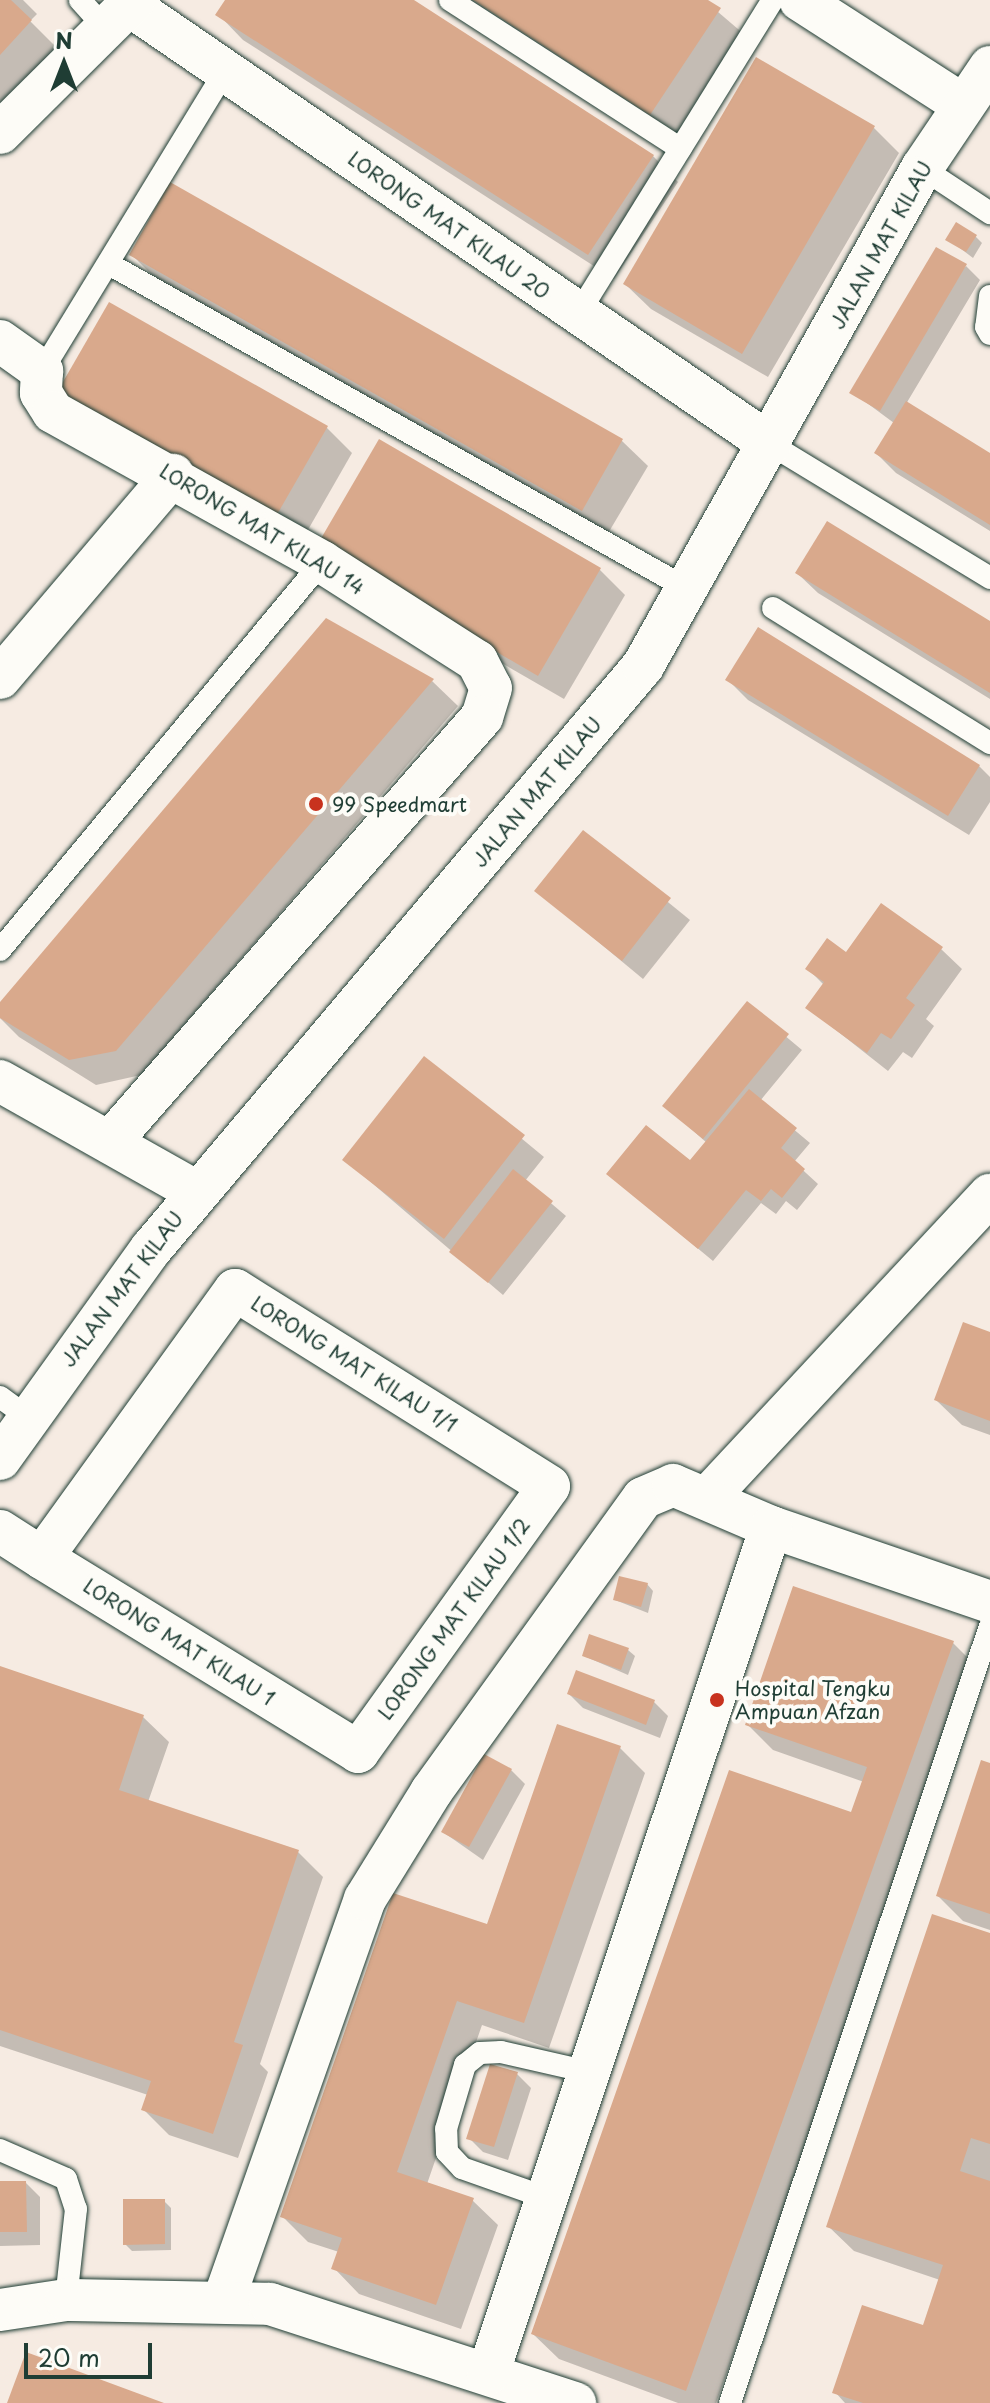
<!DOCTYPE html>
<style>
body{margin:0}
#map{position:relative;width:990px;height:2403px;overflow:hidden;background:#f6ebe2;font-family:"Playpen Sans",sans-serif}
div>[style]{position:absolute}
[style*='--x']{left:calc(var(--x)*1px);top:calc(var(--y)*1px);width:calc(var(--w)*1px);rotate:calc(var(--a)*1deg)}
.shadow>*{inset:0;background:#0003}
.building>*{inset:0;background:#d9a98c}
.roads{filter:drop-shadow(0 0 2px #1f3d34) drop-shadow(0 0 2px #1f3d34)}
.lane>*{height:22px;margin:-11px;padding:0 11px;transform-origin:11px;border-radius:11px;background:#fdfcf7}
.street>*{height:42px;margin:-21px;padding:0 21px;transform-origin:21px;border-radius:21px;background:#fdfcf7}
.dots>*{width:22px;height:22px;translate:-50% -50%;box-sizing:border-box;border:4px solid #fdfcf7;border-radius:50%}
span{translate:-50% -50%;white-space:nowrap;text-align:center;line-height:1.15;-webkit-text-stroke:8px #fdfcf7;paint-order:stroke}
.street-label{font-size:20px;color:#1f3d34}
.poi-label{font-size:20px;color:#1f3d34}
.left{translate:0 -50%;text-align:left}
.north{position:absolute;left:24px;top:24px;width:80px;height:80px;-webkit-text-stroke:6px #fdfcf7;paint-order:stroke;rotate:0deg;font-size:22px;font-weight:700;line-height:32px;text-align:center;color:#1f3d34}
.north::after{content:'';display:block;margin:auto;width:28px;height:36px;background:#1f3d34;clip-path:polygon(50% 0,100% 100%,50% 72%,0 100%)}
.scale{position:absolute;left:24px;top:2343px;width:128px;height:36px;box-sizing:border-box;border:4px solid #1f3d34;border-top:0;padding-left:10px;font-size:24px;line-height:28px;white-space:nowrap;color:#1f3d34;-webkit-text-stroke:6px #fdfcf7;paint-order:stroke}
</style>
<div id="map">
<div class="shadow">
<div style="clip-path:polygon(0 0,23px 0,37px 14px,30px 21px,56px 47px,0 107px)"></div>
<div style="clip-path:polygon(227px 0,410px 0,653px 156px,678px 182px,614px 279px,243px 40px,218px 14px)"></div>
<div style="clip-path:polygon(462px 0,704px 0,745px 35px,676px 139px)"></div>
<div style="clip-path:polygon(756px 60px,874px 128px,899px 153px,768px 377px,651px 309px,625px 284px)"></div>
<div style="clip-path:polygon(171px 185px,622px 441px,648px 466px,607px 535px,157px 280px,131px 254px)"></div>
<div style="clip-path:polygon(975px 236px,982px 243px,973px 258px,948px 239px)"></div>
<div style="clip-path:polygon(966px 266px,980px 280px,906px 404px,990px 455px,990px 531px,896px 473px,876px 453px,894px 423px,852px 392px)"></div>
<div style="clip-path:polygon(83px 419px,327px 428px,352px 453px,301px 542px)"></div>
<div style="clip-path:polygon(600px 570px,625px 595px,564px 699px,344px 572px)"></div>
<div style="clip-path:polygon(797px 573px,990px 623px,990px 699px,818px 593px)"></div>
<div style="clip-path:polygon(728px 680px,979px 766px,990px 777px,990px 802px,969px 835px,748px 700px)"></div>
<div style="clip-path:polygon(432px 681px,458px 706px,141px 1075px,96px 1085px,19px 1037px,0 1018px,0 1006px)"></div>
<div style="clip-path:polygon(583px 833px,690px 920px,643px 979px,537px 891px)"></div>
<div style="clip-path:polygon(941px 949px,962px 969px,926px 1019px,934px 1026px,912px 1058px,903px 1052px,888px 1071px,808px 1008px,824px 985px,808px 969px,846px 954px)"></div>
<div style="clip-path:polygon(747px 1004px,802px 1050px,760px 1101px,810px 1143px,794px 1162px,818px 1184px,797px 1210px,786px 1201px,776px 1214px,761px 1203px,713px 1261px,608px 1174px,691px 1163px,707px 1143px,665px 1106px)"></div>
<div style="clip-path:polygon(425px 1059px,544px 1157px,525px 1181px,566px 1216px,503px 1295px,345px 1160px)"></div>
<div style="clip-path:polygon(990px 1334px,990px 1435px,962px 1425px,936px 1400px)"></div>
<div style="clip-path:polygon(647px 1584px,653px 1591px,648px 1613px,615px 1600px)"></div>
<div style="clip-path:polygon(953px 1643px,978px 1668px,716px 2403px,678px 2403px,559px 2359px,533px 2334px,852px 1814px,864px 1782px,773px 1750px,747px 1724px)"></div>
<div style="clip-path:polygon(628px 1650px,635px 1656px,628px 1675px,584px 1656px)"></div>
<div style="clip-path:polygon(0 1668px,143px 1717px,169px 1742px,148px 1802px,298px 1852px,323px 1877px,260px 2064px,268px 2072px,238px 2158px,169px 2135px,143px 2109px,148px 2095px,0 2046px)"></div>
<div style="clip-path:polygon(577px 1672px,654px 1702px,668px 1716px,660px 1738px,583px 1708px,569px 1694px)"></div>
<div style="clip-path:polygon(620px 1748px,645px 1773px,549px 2048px,482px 2025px,427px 2184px,472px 2200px,498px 2225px,461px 2329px,359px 2294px,334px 2268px,339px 2252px,308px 2242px,282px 2216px)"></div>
<div style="clip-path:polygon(990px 1765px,990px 1930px,963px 1921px,938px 1896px)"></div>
<div style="clip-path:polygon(511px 1770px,525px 1784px,483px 1860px,443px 1832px)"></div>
<div style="clip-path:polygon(990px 1935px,990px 2403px,845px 2403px,835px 2392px,924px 2327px,940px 2280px,854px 2251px,828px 2226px)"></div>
<div style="clip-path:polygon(517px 2074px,531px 2088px,508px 2160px,483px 2152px,469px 2138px)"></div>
<div style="clip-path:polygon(0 2183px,26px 2183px,40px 2197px,40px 2245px,0 2246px)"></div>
<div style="clip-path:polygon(164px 2201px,171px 2208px,171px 2250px,132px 2251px,125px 2244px)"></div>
</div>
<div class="building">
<div style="clip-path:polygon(0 0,11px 0,32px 20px,0 55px)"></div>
<div style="clip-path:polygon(225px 0,414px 0,654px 155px,588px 255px,215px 15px)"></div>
<div style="clip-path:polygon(473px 0,708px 0,721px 8px,650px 115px)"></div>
<div style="clip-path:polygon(756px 57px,875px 126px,742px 354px,623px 284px)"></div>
<div style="clip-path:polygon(170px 182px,623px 439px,582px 511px,129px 255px)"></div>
<div style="clip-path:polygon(956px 222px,977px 235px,966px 252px,945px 240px)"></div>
<div style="clip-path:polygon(936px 247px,967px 264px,880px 411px,849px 393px)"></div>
<div style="clip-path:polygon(109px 302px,328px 426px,275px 518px,56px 394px)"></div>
<div style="clip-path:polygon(906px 401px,990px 453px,990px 525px,874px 453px)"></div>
<div style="clip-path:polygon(379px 439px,601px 568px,538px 676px,316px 547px)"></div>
<div style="clip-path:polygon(827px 521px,990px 621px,990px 693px,795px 573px)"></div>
<div style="clip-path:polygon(326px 618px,434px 679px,116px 1051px,69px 1060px,0 1018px,0 1002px)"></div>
<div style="clip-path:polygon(758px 627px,980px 765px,948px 816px,725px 680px)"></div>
<div style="clip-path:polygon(583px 830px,671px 898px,622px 961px,534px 891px)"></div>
<div style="clip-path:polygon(881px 903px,943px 947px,906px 998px,915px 1005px,891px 1039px,881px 1033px,867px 1053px,805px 1008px,824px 982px,805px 969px,827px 938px,846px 952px)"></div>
<div style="clip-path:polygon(747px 1001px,789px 1034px,703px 1139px,662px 1106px)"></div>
<div style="clip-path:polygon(424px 1056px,525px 1135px,444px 1239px,342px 1160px)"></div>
<div style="clip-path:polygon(749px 1089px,797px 1128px,781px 1148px,805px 1169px,782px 1198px,771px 1189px,761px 1201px,746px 1190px,698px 1249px,606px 1174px,646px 1125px,690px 1160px)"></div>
<div style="clip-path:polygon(513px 1169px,553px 1201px,488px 1283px,449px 1252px)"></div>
<div style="clip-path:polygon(963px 1322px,990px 1332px,990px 1421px,934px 1400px)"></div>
<div style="clip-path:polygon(619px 1576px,648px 1583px,641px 1607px,613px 1600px)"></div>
<div style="clip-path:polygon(793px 1586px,954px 1641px,686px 2391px,531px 2334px,729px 1770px,851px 1812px,867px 1767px,745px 1725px)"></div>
<div style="clip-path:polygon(589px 1634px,629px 1648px,621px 1670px,582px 1656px)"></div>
<div style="clip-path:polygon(0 1666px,144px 1715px,119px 1790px,299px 1850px,234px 2042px,243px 2045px,213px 2134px,141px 2110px,151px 2081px,0 2030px)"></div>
<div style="clip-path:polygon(576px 1670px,655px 1700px,646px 1725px,567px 1694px)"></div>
<div style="clip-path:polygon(557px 1724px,621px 1746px,524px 2023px,457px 2001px,397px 2172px,474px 2198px,436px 2305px,331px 2269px,342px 2238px,280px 2217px,393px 1893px,487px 1924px)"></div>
<div style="clip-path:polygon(484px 1754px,512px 1769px,469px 1847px,441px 1832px)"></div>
<div style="clip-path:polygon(981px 1760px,990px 1763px,990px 1914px,936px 1896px)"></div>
<div style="clip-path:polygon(932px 1914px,990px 1933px,990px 2144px,971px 2138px,960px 2171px,990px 2181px,990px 2403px,863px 2403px,832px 2393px,862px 2305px,923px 2325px,943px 2265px,826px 2227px)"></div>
<div style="clip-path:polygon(490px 2064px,518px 2072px,494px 2147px,466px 2139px)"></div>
<div style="clip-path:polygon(0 2181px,26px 2181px,27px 2232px,0 2232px)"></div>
<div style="clip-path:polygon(123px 2199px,165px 2199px,165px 2244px,123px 2245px)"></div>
<div style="clip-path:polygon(26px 2352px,164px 2403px,7px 2403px)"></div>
</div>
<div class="roads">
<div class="lane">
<div style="--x:80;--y:0;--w:38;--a:48"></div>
<div style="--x:450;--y:0;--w:274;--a:32.8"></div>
<div style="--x:922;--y:168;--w:82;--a:33.5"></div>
<div style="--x:109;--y:264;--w:664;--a:29.31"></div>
<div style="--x:990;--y:296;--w:31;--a:97"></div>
<div style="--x:986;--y:327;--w:8;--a:60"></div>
<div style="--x:578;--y:314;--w:370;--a:-58.2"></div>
<div style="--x:42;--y:371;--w:351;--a:-58.6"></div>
<div style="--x:770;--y:444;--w:258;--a:31.3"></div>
<div style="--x:773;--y:608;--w:256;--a:31.9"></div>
<div style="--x:0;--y:950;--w:504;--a:-50.31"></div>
<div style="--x:0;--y:1397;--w:32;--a:36"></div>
<div style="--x:0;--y:2150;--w:72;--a:23.7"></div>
<div style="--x:66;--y:2179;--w:32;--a:72"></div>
<div style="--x:76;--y:2209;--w:92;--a:96.3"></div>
<div style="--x:547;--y:2198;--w:90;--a:-160.6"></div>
<div style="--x:462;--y:2168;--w:22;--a:-133"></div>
<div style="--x:447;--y:2152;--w:23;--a:-92"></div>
<div style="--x:446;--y:2129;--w:67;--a:-73.5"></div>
<div style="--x:465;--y:2065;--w:19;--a:-39"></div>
<div style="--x:480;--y:2053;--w:21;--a:-3"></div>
<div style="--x:501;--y:2052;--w:90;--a:12.8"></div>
<div style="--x:730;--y:2403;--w:819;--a:-71.5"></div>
</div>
<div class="street">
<div style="--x:800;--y:0;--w:194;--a:32.8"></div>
<div style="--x:129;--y:5;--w:777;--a:34.41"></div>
<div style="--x:0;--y:133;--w:189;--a:-44.8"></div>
<div style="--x:0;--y:341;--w:52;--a:35.5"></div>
<div style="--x:42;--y:371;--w:22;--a:93"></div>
<div style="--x:41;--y:393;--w:22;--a:58"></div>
<div style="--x:53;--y:412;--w:308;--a:29.1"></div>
<div style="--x:322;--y:562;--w:184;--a:32.6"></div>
<div style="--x:477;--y:661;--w:30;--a:63"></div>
<div style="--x:491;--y:688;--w:30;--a:107"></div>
<div style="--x:482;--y:717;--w:565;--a:131.2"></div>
<div style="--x:0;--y:678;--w:267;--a:-49.6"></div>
<div style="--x:0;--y:1081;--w:226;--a:29.4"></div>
<div style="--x:0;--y:1459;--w:259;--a:-54.3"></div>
<div style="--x:151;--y:1249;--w:763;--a:-49.84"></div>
<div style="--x:643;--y:666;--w:571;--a:-60.74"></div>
<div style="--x:922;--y:168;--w:122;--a:-56"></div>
<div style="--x:709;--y:1496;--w:412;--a:-47"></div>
<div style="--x:0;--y:1531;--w:50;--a:32.7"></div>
<div style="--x:42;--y:1558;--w:371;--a:31.5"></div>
<div style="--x:358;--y:1752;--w:327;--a:-54.3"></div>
<div style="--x:549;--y:1486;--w:370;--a:-148"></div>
<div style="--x:235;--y:1290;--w:330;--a:125.8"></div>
<div style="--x:223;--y:2302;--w:427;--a:-70.6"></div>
<div style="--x:365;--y:1899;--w:126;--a:-58.3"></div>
<div style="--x:431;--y:1792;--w:362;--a:-54.2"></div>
<div style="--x:643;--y:1498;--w:33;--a:-23"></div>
<div style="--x:673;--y:1485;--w:107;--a:23.2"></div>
<div style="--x:771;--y:1527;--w:231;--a:18.9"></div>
<div style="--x:0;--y:2310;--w:67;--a:-8.6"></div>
<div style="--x:66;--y:2300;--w:204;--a:1.1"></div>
<div style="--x:270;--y:2304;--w:321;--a:18"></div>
<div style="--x:488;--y:2374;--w:893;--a:-71.52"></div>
</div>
</div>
<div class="dots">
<div style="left:316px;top:804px;background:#c8321e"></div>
<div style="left:717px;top:1700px;background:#c8321e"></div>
</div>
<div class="street-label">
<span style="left:449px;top:225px;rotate:35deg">LORONG MAT KILAU 20</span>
<span style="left:881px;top:245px;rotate:-61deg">JALAN MAT KILAU</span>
<span style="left:262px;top:529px;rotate:31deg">LORONG MAT KILAU 14</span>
<span style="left:537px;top:792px;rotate:-50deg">JALAN MAT KILAU</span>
<span style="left:122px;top:1289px;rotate:-53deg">JALAN MAT KILAU</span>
<span style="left:354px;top:1364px;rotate:32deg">LORONG MAT KILAU 1/1</span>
<span style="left:454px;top:1619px;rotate:-54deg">LORONG MAT KILAU 1/2</span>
<span style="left:179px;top:1642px;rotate:32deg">LORONG MAT KILAU 1</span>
</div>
<div class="poi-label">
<span class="left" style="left:332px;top:804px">99 Speedmart</span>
<span class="left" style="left:735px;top:1700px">Hospital Tengku<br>Ampuan Afzan</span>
</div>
<div class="north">N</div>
<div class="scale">20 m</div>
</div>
